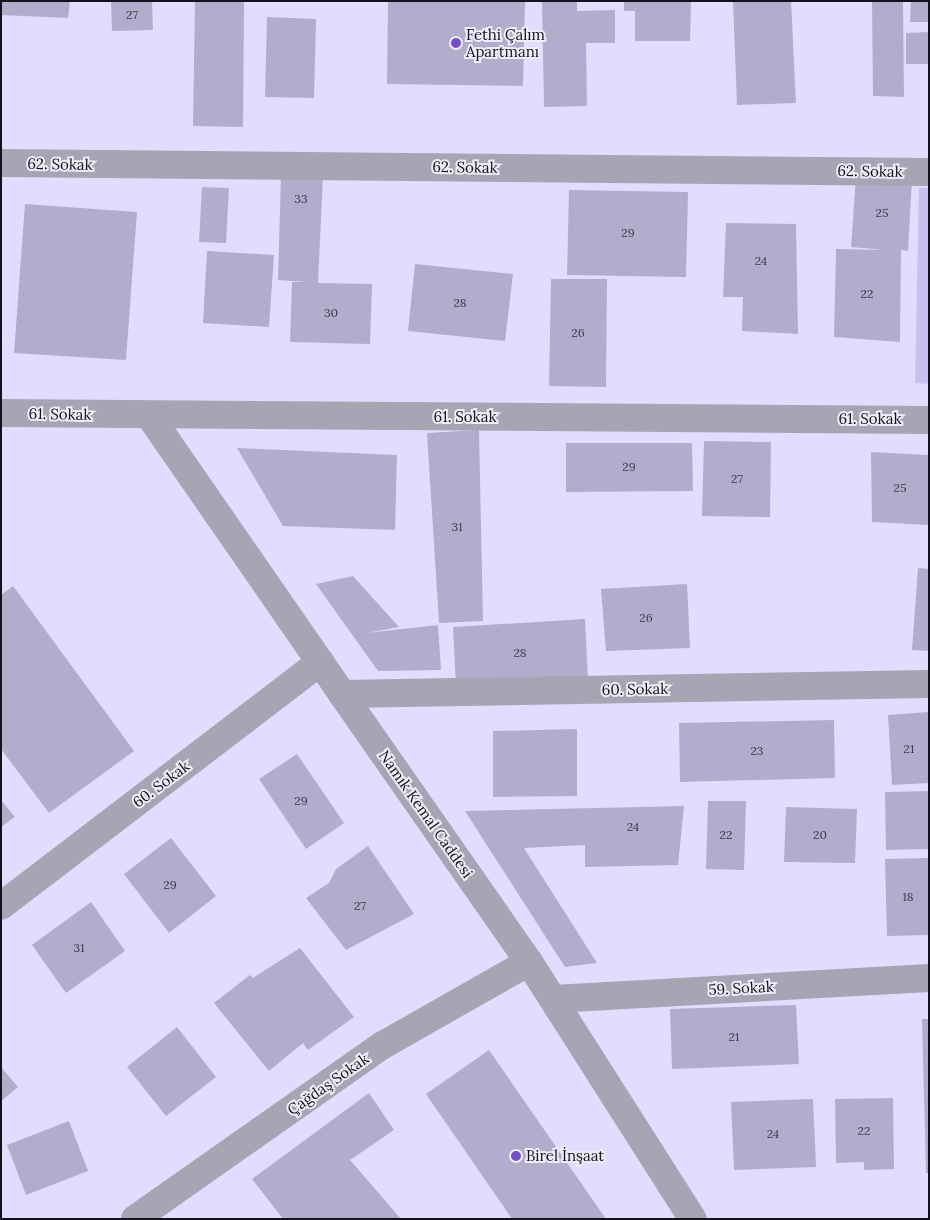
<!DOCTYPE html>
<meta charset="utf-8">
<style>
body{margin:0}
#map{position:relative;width:930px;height:1220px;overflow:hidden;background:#e2dcfe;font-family:Lora,serif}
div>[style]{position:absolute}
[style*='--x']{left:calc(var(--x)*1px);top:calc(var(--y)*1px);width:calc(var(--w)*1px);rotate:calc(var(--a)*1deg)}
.green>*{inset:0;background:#c9c0ef}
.building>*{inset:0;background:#b3adcd}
.minor>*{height:28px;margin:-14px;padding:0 14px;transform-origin:14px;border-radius:14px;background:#a7a4b3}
.tertiary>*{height:28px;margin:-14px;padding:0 14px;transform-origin:14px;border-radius:14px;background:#a7a4b3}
.dots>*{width:14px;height:14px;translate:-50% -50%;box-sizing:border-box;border:2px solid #efecfa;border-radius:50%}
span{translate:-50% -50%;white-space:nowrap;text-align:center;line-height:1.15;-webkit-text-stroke:4px #efecfa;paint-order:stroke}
.number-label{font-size:12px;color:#3b3848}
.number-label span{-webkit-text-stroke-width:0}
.poi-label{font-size:15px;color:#13111c}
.left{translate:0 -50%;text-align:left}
.street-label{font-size:15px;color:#13111c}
.frame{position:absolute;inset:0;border:2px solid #13111c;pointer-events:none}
</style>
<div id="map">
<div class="green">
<div style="clip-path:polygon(919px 188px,929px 188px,929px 384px,915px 383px)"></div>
</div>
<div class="building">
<div style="clip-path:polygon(1px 1px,70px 1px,68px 18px,1px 15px)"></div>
<div style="clip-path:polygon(111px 1px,152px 1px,153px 30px,112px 31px)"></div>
<div style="clip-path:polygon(195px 1px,244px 1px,243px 127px,193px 126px)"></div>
<div style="clip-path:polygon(388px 1px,525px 1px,523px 86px,387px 84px)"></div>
<div style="clip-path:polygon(542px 1px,577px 1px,577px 11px,615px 10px,615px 43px,586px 43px,587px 106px,544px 107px)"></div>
<div style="clip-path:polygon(624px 1px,691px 1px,690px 41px,635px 41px,635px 11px,624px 11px)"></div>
<div style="clip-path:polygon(733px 1px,791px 1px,796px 103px,737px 105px)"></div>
<div style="clip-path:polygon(872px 1px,903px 1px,904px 97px,873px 96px)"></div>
<div style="clip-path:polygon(911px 1px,929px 1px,929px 22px,910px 22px)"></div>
<div style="clip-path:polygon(267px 17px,316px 19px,314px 98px,265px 97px)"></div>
<div style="clip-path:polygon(929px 32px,929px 64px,906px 64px,906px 33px)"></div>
<div style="clip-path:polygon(281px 175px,323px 175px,318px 283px,372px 284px,370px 344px,290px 342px,292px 282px,307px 282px,278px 280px)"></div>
<div style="clip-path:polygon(856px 176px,912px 179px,908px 251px,901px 250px,900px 342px,834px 337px,836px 249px,884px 250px,851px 247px)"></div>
<div style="clip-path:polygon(202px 187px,229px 188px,226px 243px,199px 242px)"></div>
<div style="clip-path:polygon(569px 190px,688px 192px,686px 277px,567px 275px)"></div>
<div style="clip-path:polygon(25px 204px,137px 212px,126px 360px,14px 353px)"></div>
<div style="clip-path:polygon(726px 223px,796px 224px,798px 334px,742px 331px,743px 297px,723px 297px)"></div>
<div style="clip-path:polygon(207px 251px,274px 255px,269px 327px,203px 323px)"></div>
<div style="clip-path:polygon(415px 264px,513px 274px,505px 341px,408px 331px)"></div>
<div style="clip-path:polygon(551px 279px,607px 279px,606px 387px,549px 386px)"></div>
<div style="clip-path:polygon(479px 430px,483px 621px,439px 623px,427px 433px)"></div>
<div style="clip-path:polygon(704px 441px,771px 442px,770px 517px,702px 516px)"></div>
<div style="clip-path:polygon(566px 443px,692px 443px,693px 491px,566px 492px)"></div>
<div style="clip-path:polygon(237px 448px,397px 455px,395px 530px,283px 526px)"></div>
<div style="clip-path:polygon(871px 452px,929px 455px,929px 525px,872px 522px)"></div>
<div style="clip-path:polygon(918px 568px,929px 569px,929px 651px,912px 650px)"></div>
<div style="clip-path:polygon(353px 576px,399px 627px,366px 633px,438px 625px,441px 670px,378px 671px,316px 584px)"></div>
<div style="clip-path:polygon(687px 584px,690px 648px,606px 651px,601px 589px)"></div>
<div style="clip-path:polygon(13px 586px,134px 751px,49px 813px,1px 749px,1px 595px)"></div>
<div style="clip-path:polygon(585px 619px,588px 679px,456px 685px,453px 627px)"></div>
<div style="clip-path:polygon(929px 712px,929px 783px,892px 785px,888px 715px)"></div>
<div style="clip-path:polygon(834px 720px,835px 778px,680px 782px,679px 723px)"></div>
<div style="clip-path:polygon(577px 729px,577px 796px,493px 797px,493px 731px)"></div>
<div style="clip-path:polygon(297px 754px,344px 823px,306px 849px,259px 779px)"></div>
<div style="clip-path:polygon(929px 791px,929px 849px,886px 850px,885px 792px)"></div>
<div style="clip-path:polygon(1px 800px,15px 817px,1px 827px)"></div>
<div style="clip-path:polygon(708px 801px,746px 801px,744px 870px,706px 869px)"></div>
<div style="clip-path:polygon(684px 806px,678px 865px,585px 867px,585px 845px,524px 848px,597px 963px,565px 967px,465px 811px)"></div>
<div style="clip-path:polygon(786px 807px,857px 809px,855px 863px,784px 862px)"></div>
<div style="clip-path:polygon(171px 838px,216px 896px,169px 933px,124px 874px)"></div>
<div style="clip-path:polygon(368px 846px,414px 914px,346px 950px,306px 898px,329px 883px,336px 869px)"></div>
<div style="clip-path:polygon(929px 858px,929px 935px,887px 936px,885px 859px)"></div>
<div style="clip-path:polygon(91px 902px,125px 951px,66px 993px,32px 945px)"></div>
<div style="clip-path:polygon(300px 948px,354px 1017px,308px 1050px,303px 1043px,269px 1071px,214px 1003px,250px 975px,253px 978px)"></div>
<div style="clip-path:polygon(796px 1005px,799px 1064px,672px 1069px,670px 1009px)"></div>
<div style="clip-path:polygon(922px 1019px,929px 1019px,929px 1173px,926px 1173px)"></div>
<div style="clip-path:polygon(177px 1027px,216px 1077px,166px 1116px,127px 1067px)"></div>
<div style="clip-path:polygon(489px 1050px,606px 1219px,512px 1219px,426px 1094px)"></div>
<div style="clip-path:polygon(1px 1067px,18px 1087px,1px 1101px)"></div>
<div style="clip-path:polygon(369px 1093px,394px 1130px,350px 1160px,401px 1219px,283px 1219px,252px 1179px)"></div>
<div style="clip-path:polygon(893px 1098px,894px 1169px,864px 1170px,864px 1162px,836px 1163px,835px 1099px)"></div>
<div style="clip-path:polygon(813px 1099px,816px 1167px,734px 1170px,731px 1102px)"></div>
<div style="clip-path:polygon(69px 1121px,88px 1171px,26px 1195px,7px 1145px)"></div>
</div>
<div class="minor">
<div style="--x:1;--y:163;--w:928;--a:0.56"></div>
<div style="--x:1;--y:413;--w:928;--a:0.43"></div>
<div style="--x:149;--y:415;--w:339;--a:55.3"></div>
<div style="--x:342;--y:694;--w:587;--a:-0.98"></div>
<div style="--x:1;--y:906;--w:402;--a:-37.4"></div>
<div style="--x:553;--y:999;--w:377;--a:-3.2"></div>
<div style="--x:135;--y:1219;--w:303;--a:-35.1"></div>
<div style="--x:383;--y:1045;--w:168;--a:-29.6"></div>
</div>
<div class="tertiary">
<div style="--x:342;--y:694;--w:327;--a:55.1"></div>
<div style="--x:529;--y:962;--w:305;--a:57.5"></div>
</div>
<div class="dots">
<div style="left:456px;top:43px;background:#744fc8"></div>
<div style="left:516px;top:1156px;background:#744fc8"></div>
</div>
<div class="number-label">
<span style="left:132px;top:15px">27</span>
<span style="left:301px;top:199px">33</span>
<span style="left:882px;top:213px">25</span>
<span style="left:628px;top:233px">29</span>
<span style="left:761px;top:261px">24</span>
<span style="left:867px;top:294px">22</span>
<span style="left:460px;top:303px">28</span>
<span style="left:331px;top:313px">30</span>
<span style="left:578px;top:333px">26</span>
<span style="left:629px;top:467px">29</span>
<span style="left:737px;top:479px">27</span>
<span style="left:900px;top:488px">25</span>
<span style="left:457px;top:527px">31</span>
<span style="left:646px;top:618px">26</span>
<span style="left:520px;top:653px">28</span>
<span style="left:909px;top:749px">21</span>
<span style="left:757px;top:751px">23</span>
<span style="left:301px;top:801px">29</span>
<span style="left:633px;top:827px">24</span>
<span style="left:726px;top:835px">22</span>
<span style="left:820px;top:835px">20</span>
<span style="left:170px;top:885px">29</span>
<span style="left:908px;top:897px">18</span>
<span style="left:360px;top:906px">27</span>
<span style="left:79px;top:948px">31</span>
<span style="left:734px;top:1037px">21</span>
<span style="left:864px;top:1131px">22</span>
<span style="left:773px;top:1134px">24</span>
</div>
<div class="poi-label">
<span class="left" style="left:466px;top:43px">Fethi Çalım<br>Apartmanı</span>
<span class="left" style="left:526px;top:1156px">Birel İnşaat</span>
</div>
<div class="street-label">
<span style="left:60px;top:164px;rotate:1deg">62. Sokak</span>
<span style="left:465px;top:167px;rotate:1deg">62. Sokak</span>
<span style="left:870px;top:171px;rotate:1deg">62. Sokak</span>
<span style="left:60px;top:414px;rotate:1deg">61. Sokak</span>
<span style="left:465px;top:417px">61. Sokak</span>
<span style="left:870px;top:419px">61. Sokak</span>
<span style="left:635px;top:689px;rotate:-1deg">60. Sokak</span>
<span style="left:161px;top:784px;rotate:-37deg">60. Sokak</span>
<span style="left:426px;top:814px;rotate:55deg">Namık Kemal Caddesi</span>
<span style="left:741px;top:988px;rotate:-3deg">59. Sokak</span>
<span style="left:328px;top:1084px;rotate:-35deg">Çağdaş Sokak</span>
</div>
<div class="frame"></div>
</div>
